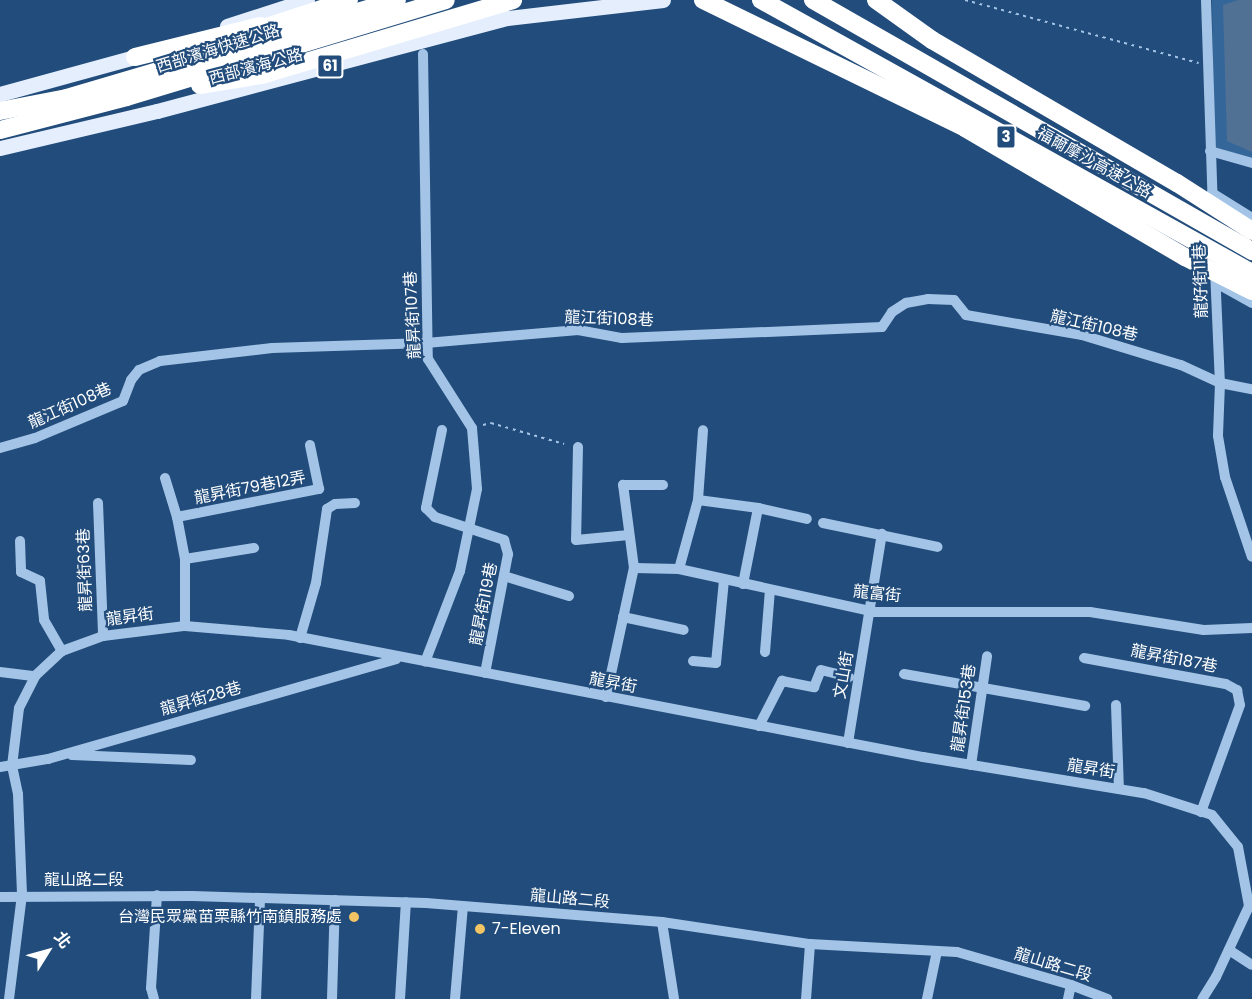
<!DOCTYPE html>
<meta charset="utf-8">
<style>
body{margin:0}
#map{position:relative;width:1252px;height:999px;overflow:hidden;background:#214c7b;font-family:Poppins,"Noto Sans TC",sans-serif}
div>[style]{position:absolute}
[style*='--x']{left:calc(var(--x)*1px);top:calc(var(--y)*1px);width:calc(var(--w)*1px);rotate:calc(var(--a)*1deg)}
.green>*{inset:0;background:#346699}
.water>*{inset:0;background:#517194}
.path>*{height:2px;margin-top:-1px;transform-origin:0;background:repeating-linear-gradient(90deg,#a3c4e6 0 3px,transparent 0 7.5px)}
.minor>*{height:10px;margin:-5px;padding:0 5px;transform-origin:5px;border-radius:5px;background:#a3c4e6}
.major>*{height:15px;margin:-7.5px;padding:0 7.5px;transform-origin:7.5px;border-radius:7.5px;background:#e4eefd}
.highway>*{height:18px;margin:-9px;padding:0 9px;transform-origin:9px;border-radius:9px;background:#fff}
.dots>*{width:16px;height:16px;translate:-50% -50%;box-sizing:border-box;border:3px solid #214c7b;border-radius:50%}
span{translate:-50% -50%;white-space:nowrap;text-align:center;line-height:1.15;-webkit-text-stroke:4.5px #214c7b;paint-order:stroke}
.shield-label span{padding:2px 4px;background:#214c7b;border:2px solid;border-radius:4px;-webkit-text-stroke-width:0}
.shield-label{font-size:15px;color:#fff;font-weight:700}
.street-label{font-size:16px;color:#fff}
.poi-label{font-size:16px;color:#fff}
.right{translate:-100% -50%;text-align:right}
.left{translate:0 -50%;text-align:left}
.north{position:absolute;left:18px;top:921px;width:60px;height:60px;-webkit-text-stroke:4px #214c7b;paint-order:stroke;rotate:53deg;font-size:16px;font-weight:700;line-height:24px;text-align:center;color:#fff}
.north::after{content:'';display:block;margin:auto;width:21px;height:27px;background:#fff;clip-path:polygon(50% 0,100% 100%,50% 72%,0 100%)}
</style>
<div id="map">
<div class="green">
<div style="clip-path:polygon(1212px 0,1252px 0,1252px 158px,1214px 147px)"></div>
</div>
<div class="water">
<div style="clip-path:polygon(1238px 0,1252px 0,1252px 152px,1227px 141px,1223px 5px)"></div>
</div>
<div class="path">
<div style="--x:965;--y:0;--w:242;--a:15.1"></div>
<div style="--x:483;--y:425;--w:8;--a:-14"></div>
<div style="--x:491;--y:423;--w:76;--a:16"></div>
</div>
<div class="minor">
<div style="--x:1206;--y:0;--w:207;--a:88.1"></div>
<div style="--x:423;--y:54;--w:305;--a:89.1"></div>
<div style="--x:428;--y:359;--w:82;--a:57.5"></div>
<div style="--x:472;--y:428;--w:61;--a:85.3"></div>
<div style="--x:477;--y:489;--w:84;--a:101.7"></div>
<div style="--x:460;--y:571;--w:97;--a:111"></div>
<div style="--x:1210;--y:151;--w:44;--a:15.9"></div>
<div style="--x:1212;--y:193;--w:47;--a:32"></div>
<div style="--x:1215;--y:270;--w:113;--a:87.5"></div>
<div style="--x:1220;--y:383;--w:53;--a:92.2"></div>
<div style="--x:1218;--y:436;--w:42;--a:80.3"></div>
<div style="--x:1225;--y:477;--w:84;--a:71.4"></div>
<div style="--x:1216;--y:283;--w:41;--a:29.1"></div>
<div style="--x:442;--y:430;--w:80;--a:101.6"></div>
<div style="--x:426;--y:508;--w:13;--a:45"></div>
<div style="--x:435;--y:517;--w:73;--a:18.4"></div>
<div style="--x:504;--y:540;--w:15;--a:74"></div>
<div style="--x:508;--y:554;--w:121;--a:100.9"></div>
<div style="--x:578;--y:447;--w:93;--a:91.2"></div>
<div style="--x:576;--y:540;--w:53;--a:-5.4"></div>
<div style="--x:0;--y:448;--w:36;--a:-16"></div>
<div style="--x:35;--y:438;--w:95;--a:-22.8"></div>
<div style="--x:123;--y:401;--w:22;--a:-69"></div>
<div style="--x:131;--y:380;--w:13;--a:-51"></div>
<div style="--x:139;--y:370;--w:23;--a:-23"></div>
<div style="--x:160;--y:361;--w:113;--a:-6.6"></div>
<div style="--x:272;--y:348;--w:154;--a:-1.9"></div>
<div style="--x:426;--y:343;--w:153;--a:-4.9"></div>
<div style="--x:578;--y:330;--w:45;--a:10.3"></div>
<div style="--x:622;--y:338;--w:260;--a:-2.4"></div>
<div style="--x:882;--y:327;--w:18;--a:-56"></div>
<div style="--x:892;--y:312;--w:17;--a:-33"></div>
<div style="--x:906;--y:303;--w:22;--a:-10"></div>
<div style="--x:928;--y:299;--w:26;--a:2"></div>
<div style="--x:954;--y:300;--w:19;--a:51"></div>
<div style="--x:966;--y:315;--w:118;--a:9.8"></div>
<div style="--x:1082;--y:335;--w:103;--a:16.9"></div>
<div style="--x:1181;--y:365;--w:43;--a:24.8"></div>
<div style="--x:1220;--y:383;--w:33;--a:11"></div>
<div style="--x:165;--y:478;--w:41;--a:72.9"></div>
<div style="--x:177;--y:517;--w:43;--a:79.2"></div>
<div style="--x:185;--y:559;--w:67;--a:90"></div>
<div style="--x:698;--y:500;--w:61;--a:7.6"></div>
<div style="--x:98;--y:503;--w:133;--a:87.8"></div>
<div style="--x:177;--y:517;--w:145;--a:-11.2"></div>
<div style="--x:319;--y:489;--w:45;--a:-101.6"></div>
<div style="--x:823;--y:523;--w:117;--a:11.8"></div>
<div style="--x:20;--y:541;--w:31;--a:88"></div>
<div style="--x:21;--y:572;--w:21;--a:25"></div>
<div style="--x:40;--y:581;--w:39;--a:84"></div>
<div style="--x:44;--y:620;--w:36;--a:60"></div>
<div style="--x:185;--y:559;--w:70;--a:-9.1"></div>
<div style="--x:634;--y:568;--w:45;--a:1.3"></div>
<div style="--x:679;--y:569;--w:200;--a:12.4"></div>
<div style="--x:874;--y:612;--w:216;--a:0"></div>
<div style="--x:1090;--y:612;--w:115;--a:9"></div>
<div style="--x:1204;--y:630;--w:48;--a:-2.4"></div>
<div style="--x:679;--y:569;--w:72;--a:-74.6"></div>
<div style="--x:698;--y:500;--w:70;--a:-85.9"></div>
<div style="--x:504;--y:576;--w:68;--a:17.1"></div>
<div style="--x:743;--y:584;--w:77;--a:-78.8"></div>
<div style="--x:758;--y:508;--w:50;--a:12.7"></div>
<div style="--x:623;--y:617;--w:62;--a:12"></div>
<div style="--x:300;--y:638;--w:57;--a:-73.8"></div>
<div style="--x:316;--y:583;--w:75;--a:-81.5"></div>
<div style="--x:327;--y:509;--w:9;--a:-32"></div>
<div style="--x:335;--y:504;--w:20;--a:-3"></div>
<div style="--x:765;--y:652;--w:62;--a:-85.4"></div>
<div style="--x:1084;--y:658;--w:144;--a:10.4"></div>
<div style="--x:1226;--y:684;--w:13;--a:29"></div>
<div style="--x:1237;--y:690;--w:15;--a:79"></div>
<div style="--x:1240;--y:705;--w:114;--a:110"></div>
<div style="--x:693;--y:661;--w:23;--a:5"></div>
<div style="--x:716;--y:663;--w:83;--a:-84.5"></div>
<div style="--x:0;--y:672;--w:35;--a:7"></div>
<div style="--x:904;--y:674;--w:184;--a:10"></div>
<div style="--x:606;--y:697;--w:132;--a:-77.8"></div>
<div style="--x:634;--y:568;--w:84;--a:-97.5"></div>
<div style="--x:623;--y:485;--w:40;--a:0"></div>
<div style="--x:1116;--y:705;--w:84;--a:88"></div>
<div style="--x:759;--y:726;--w:51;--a:-62.9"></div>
<div style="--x:782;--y:681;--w:33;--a:11"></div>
<div style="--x:814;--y:687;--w:18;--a:-68"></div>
<div style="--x:821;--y:670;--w:29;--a:14"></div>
<div style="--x:848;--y:743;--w:212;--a:-80.8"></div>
<div style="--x:72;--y:755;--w:119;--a:2.4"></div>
<div style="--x:971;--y:765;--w:110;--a:-81.6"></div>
<div style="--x:0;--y:767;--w:49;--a:-9.5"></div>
<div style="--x:48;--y:759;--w:362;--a:-16"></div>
<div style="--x:0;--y:897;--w:192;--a:-0.3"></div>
<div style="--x:192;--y:896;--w:234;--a:1.7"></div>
<div style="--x:426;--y:903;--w:237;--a:4.6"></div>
<div style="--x:662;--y:922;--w:150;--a:8.5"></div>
<div style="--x:810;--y:944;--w:147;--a:3.1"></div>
<div style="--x:957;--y:952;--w:119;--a:16.1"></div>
<div style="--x:1071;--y:985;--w:39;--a:21"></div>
<div style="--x:662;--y:922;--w:78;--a:81.1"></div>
<div style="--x:1229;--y:950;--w:27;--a:33"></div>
<div style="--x:9;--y:999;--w:106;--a:-82.9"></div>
<div style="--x:22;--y:894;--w:100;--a:-92.3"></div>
<div style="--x:18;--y:794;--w:29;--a:-102"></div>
<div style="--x:12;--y:766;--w:58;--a:-83.1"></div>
<div style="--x:19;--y:708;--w:36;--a:-63"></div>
<div style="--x:35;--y:676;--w:37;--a:-43"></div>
<div style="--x:62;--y:651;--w:44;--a:-20.1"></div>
<div style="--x:103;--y:636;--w:83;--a:-7"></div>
<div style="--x:185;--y:626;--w:104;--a:4.9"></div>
<div style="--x:289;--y:635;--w:646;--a:10.89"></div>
<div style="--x:923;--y:757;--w:224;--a:9.3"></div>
<div style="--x:1144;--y:793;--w:71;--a:17.9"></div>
<div style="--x:1212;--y:815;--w:41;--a:50.9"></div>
<div style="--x:1238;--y:847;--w:60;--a:79.4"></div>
<div style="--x:1249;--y:906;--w:78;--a:114.9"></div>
<div style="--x:1216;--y:977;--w:26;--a:122"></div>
<div style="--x:154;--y:999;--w:11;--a:-105"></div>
<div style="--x:151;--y:988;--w:93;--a:-86.3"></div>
<div style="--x:256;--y:999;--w:101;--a:-87.7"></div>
<div style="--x:332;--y:999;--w:99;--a:-88.3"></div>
<div style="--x:400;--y:999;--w:97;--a:-86.5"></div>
<div style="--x:455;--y:999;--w:93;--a:-85.1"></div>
<div style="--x:806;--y:999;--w:55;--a:-85.8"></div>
<div style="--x:927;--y:999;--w:49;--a:-78.2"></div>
<div style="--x:1068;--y:999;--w:14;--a:-78"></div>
</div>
<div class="major">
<div style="--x:227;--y:26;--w:84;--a:-18"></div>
<div style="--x:0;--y:94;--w:150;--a:-15.4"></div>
<div style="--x:0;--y:148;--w:161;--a:-13.3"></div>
<div style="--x:157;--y:111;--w:362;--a:-14.9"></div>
<div style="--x:507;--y:18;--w:157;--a:-6.6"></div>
</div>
<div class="highway">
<div style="--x:703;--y:0;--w:292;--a:26"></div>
<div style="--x:965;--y:128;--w:255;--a:30.4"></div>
<div style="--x:1185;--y:257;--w:75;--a:26.9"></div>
<div style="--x:761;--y:0;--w:562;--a:29.07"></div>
<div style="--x:813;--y:0;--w:506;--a:29.76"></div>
<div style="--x:876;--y:0;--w:69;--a:35.5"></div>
<div style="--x:932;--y:40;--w:284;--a:30.3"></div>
<div style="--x:1177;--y:183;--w:89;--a:32.6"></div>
<div style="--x:251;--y:32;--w:103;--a:-18.1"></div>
<div style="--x:135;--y:57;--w:129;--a:-13.9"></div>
<div style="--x:200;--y:85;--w:63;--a:-9.2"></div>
<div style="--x:262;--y:75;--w:262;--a:-16.6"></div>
<div style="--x:0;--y:111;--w:68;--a:-11"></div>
<div style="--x:67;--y:98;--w:344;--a:-16.5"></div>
<div style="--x:0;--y:130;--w:131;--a:-14.6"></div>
<div style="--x:127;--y:97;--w:333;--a:-16.9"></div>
</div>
<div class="dots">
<div style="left:354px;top:917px;background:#f2c464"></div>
<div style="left:480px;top:929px;background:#f2c464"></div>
</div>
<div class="shield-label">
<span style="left:330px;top:66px">61</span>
<span style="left:1006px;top:137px">3</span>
</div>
<div class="street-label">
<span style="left:218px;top:49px;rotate:-17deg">西部濱海快速公路</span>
<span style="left:256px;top:67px;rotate:-15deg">西部濱海公路</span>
<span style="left:1094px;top:163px;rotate:29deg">福爾摩沙高速公路</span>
<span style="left:1201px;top:281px;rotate:-92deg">龍好街11巷</span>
<span style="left:413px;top:315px;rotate:-93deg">龍昇街107巷</span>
<span style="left:609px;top:319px;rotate:2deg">龍江街108巷</span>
<span style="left:1094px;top:326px;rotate:13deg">龍江街108巷</span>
<span style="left:70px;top:406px;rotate:-24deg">龍江街108巷</span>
<span style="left:250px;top:488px;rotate:-11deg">龍昇街79巷12弄</span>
<span style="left:85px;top:570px;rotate:-92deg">龍昇街63巷</span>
<span style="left:877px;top:594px;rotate:6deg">龍富街</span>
<span style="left:484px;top:604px;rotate:-79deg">龍昇街119巷</span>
<span style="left:130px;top:617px;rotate:-8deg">龍昇街</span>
<span style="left:1174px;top:659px;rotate:11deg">龍昇街187巷</span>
<span style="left:844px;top:675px;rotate:-80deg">文山街</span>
<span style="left:613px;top:683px;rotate:11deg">龍昇街</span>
<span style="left:201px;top:699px;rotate:-16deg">龍昇街28巷</span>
<span style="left:964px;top:708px;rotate:-82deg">龍昇街153巷</span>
<span style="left:1091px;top:769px;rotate:9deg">龍昇街</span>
<span style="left:84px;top:880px">龍山路二段</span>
<span style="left:570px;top:899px;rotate:5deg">龍山路二段</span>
<span style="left:1053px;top:965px;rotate:17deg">龍山路二段</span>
</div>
<div class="poi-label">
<span class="right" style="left:342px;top:917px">台灣民眾黨苗栗縣竹南鎮服務處</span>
<span class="left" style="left:492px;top:929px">7-Eleven</span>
</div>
<div class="north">北</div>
</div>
